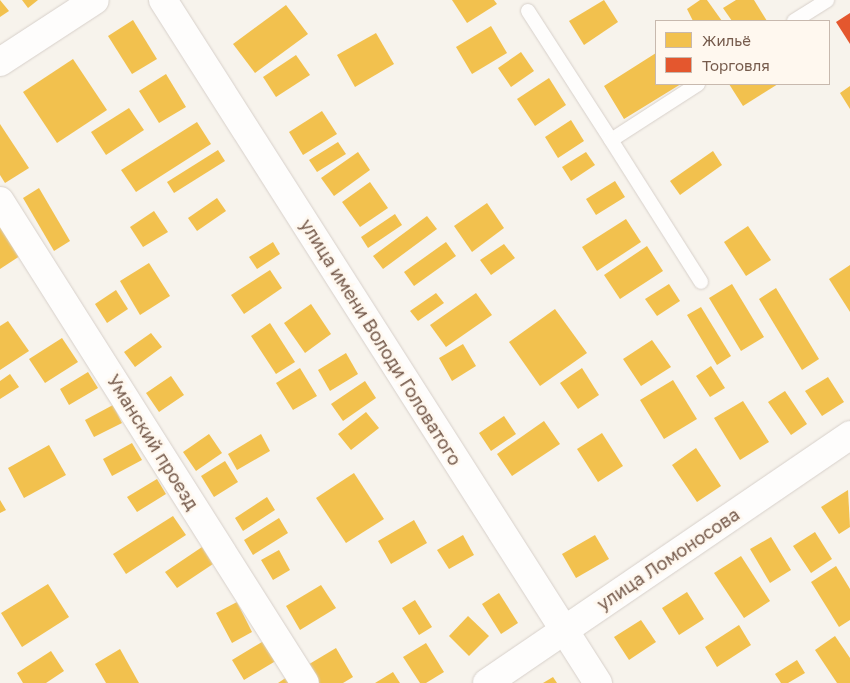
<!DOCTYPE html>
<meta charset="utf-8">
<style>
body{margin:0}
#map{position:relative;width:850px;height:683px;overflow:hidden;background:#f7f3ec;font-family:"Golos Text",sans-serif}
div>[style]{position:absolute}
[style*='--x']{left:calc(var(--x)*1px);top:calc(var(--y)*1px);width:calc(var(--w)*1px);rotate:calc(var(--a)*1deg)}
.homes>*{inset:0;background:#f2c14e}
.shops>*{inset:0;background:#e4572e}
.roads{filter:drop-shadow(0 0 1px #d7d0ca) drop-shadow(0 0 1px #d7d0ca)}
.lane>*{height:14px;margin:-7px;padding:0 7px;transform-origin:7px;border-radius:7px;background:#fefdfc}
.street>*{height:28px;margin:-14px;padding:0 14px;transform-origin:14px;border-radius:14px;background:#fefdfc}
.secondary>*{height:28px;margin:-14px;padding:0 14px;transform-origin:14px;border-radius:14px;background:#fefdfc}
span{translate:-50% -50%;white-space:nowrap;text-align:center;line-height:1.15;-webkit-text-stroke:5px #fff8ef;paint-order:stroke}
.street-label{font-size:18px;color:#765b4c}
.legend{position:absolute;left:655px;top:20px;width:175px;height:65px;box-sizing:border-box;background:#fff8ef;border:1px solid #c8b9ae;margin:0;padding:6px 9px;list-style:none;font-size:15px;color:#765b4c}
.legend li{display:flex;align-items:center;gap:10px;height:25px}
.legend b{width:25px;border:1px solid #c8b9ae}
</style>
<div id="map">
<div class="homes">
<div style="clip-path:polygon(0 0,9px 11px,0 17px)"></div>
<div style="clip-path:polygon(22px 0,38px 0,28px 8px)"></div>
<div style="clip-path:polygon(452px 0,494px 0,497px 4px,467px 23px)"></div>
<div style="clip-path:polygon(604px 0,618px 22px,584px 45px,569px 21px)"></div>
<div style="clip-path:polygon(700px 0,707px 0,722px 21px,693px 21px,687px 9px)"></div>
<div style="clip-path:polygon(736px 0,754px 0,767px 21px,732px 21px,723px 8px)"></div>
<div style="clip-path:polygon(286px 5px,308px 34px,255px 73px,233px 44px)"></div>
<div style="clip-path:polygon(133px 20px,157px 59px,132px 74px,108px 36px)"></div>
<div style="clip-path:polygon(491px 26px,507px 53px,472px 74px,456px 47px)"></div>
<div style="clip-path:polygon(376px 33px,394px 64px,355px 87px,337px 55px)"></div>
<div style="clip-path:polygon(521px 52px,534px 71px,511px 87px,498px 68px)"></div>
<div style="clip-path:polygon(656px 53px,656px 84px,681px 84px,624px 119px,604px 86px)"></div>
<div style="clip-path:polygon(296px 55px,310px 75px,276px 97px,263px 77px)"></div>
<div style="clip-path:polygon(73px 59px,107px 110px,57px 143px,23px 92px)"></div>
<div style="clip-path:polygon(166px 74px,186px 107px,159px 123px,139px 91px)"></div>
<div style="clip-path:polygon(549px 78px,566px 105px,535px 126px,517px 99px)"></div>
<div style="clip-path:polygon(729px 84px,778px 84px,743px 106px)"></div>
<div style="clip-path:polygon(850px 86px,850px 109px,840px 93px)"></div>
<div style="clip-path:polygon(129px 108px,144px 130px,106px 155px,91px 132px)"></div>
<div style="clip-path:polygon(322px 111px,337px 134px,303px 155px,289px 132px)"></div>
<div style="clip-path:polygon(571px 120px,584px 141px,558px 158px,545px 137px)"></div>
<div style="clip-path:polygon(197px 122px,211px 144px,136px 192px,121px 170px)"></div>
<div style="clip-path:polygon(0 124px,29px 168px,5px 183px,0 175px)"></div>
<div style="clip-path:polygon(338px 142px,346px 154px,317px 172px,309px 160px)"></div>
<div style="clip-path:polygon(218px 150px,225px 161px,174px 193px,167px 182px)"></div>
<div style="clip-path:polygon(713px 151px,722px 165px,680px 195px,670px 181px)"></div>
<div style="clip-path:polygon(358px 152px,370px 170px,334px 196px,321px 178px)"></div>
<div style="clip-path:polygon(586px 152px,595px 165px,571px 181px,562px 167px)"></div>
<div style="clip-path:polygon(615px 181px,625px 197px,596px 215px,586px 199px)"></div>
<div style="clip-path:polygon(370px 182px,388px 208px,360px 227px,342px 202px)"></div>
<div style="clip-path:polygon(39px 188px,70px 241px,54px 251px,23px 198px)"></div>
<div style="clip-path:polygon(217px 198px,226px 211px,197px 231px,188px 218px)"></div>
<div style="clip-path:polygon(487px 203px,504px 228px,472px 252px,454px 226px)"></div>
<div style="clip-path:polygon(154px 211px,168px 232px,143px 247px,130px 227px)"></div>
<div style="clip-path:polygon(395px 214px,402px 225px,368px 248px,361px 237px)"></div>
<div style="clip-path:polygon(427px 216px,437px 229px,383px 269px,373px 256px)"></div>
<div style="clip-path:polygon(0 217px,23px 254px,0 269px)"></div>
<div style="clip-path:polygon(626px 219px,641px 242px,597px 271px,582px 247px)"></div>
<div style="clip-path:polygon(748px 226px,771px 260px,746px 276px,724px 242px)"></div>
<div style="clip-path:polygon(273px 242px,280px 254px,257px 269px,249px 257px)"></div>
<div style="clip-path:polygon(446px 242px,456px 256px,414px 286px,404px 272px)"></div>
<div style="clip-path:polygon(504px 244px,515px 258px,491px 275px,480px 260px)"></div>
<div style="clip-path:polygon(647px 246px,663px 271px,620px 299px,604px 275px)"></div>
<div style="clip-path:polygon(149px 263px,170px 296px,140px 315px,120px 281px)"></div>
<div style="clip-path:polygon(850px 265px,850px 312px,829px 279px)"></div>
<div style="clip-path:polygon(270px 270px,282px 288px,244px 314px,231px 295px)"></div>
<div style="clip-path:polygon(669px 284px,680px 301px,657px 316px,645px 299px)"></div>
<div style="clip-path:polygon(732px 284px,764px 337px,741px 351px,709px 298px)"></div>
<div style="clip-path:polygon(776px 288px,819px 359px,802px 370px,759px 299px)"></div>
<div style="clip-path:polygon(116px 290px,128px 309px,107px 323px,95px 304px)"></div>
<div style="clip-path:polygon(436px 293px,444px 303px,418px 321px,410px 311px)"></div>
<div style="clip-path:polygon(476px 293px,492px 315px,446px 347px,430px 325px)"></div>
<div style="clip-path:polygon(311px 304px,331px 334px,305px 353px,284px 323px)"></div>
<div style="clip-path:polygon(701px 307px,731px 356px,717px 365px,687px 315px)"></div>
<div style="clip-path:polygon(555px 309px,587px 353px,540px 386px,509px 342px)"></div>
<div style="clip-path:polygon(8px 321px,29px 351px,0 370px,0 326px)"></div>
<div style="clip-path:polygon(270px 323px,295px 362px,276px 374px,251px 336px)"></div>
<div style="clip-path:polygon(151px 333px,162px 347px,135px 367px,124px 352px)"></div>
<div style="clip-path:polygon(62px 338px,78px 362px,45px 383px,29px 359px)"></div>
<div style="clip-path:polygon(652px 340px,671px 367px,641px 386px,623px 359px)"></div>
<div style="clip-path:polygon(463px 344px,476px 366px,452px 381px,439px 358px)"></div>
<div style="clip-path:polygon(346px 353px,358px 374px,330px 391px,318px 370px)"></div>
<div style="clip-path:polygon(711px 366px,725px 388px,710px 397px,696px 376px)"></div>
<div style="clip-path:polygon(300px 368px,317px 396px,293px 410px,276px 383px)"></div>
<div style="clip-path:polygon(582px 368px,599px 395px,578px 409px,560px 383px)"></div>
<div style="clip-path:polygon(88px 372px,98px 388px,69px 405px,60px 389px)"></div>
<div style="clip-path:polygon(10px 374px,19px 387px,0 399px,0 381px)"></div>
<div style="clip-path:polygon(171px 376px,184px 395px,159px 412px,146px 393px)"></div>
<div style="clip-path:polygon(828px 377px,844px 402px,822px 416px,805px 391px)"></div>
<div style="clip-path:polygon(673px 380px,697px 419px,664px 439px,640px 400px)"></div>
<div style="clip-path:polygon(365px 381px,376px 398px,343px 421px,331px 404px)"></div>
<div style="clip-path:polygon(785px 391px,807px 424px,791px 435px,768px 402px)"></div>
<div style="clip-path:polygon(743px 401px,769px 442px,740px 460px,714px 418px)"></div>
<div style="clip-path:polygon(113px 405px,122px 423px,94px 437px,85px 420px)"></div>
<div style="clip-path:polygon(366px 412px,379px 428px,351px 450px,338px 434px)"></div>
<div style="clip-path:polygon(504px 416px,516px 434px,491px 451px,479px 433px)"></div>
<div style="clip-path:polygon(544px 421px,560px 444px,512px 476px,497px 454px)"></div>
<div style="clip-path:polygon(602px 433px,623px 466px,598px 482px,577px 449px)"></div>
<div style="clip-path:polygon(209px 434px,222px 453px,196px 471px,183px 452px)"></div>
<div style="clip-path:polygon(261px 434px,270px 451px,237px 470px,228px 454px)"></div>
<div style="clip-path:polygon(132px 443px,142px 460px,112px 476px,103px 459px)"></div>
<div style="clip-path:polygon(49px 445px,66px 475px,24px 498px,8px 468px)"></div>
<div style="clip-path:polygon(696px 448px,721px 486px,697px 502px,672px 465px)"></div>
<div style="clip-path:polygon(225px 461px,238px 482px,214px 497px,201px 476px)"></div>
<div style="clip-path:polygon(354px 473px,384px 519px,346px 543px,316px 498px)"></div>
<div style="clip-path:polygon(157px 479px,166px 494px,137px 512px,127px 497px)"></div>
<div style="clip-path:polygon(848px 490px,850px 527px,839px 534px,821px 507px)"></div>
<div style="clip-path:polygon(267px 497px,275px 510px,243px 531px,235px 518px)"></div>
<div style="clip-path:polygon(0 500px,6px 510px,0 513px)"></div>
<div style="clip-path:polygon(173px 516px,186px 535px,126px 574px,113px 554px)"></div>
<div style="clip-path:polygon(279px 518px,288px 533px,253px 555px,244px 540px)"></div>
<div style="clip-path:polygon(414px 520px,427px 543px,391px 564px,378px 541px)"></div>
<div style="clip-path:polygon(815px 532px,832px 559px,811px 573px,793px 546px)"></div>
<div style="clip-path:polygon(463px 535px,474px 555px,449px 569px,437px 550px)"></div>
<div style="clip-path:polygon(595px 535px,609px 559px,576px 578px,562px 554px)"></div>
<div style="clip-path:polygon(771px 537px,791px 570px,770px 583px,750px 549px)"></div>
<div style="clip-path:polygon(202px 547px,213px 564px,177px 588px,165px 572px)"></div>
<div style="clip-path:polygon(279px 550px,290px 570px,273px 580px,261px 560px)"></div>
<div style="clip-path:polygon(741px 556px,770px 601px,744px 618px,714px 573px)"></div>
<div style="clip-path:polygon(836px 566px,850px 589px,850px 620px,839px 627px,811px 582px)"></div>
<div style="clip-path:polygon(48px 584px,69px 617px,22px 647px,1px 613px)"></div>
<div style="clip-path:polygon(321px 585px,336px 608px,300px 630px,286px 606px)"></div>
<div style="clip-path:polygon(687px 592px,704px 619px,679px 635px,662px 608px)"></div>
<div style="clip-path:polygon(499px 593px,518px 623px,501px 634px,482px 604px)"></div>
<div style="clip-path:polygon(415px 600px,432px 627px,419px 635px,402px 608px)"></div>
<div style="clip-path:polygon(237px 602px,252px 632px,232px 643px,216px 613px)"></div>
<div style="clip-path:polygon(468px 616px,489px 636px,469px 656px,449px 636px)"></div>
<div style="clip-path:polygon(641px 620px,656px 642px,629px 660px,614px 637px)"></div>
<div style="clip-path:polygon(739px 625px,751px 645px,717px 667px,705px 647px)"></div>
<div style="clip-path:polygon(835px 636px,850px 658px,850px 683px,837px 683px,815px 650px)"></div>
<div style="clip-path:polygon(267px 639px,279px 659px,244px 680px,232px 660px)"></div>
<div style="clip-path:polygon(426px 643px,444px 672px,426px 683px,420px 683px,403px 657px)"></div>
<div style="clip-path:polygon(336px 648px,353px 677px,343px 683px,316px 683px,306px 666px)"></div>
<div style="clip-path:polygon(120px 649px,139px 683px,106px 683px,95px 664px)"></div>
<div style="clip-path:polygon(51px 651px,64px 671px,46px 683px,23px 683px,17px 673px)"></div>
<div style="clip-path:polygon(797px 660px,805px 673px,788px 683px,781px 683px,775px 674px)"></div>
<div style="clip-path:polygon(393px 672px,400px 683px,375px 683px)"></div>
<div style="clip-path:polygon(287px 677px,291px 683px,278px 683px)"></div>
<div style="clip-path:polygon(553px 677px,557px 683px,543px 683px)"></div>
</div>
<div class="shops">
<div style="clip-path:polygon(850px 13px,850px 44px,836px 22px)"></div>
</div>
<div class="roads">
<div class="lane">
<div style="--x:528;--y:11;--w:153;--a:57.2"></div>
<div style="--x:794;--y:21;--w:39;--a:-32"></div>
<div style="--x:698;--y:84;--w:103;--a:147.2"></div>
<div style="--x:611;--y:140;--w:168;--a:57.6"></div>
</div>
<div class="street">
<div style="--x:0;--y:201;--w:570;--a:57.68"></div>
</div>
<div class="secondary">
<div style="--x:163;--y:0;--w:810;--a:57.51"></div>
<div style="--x:0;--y:62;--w:113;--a:-33.1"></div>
<div style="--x:487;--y:683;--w:440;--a:-34.3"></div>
</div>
</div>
<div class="street-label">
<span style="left:381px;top:342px;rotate:58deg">улица имени Володи Головатого</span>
<span style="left:153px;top:442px;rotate:58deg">Уманский проезд</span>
<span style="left:668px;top:559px;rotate:-34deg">улица Ломоносова</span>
</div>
<ul class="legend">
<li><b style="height:14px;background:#f2c14e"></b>Жильё</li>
<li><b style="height:14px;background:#e4572e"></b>Торговля</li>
</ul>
</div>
